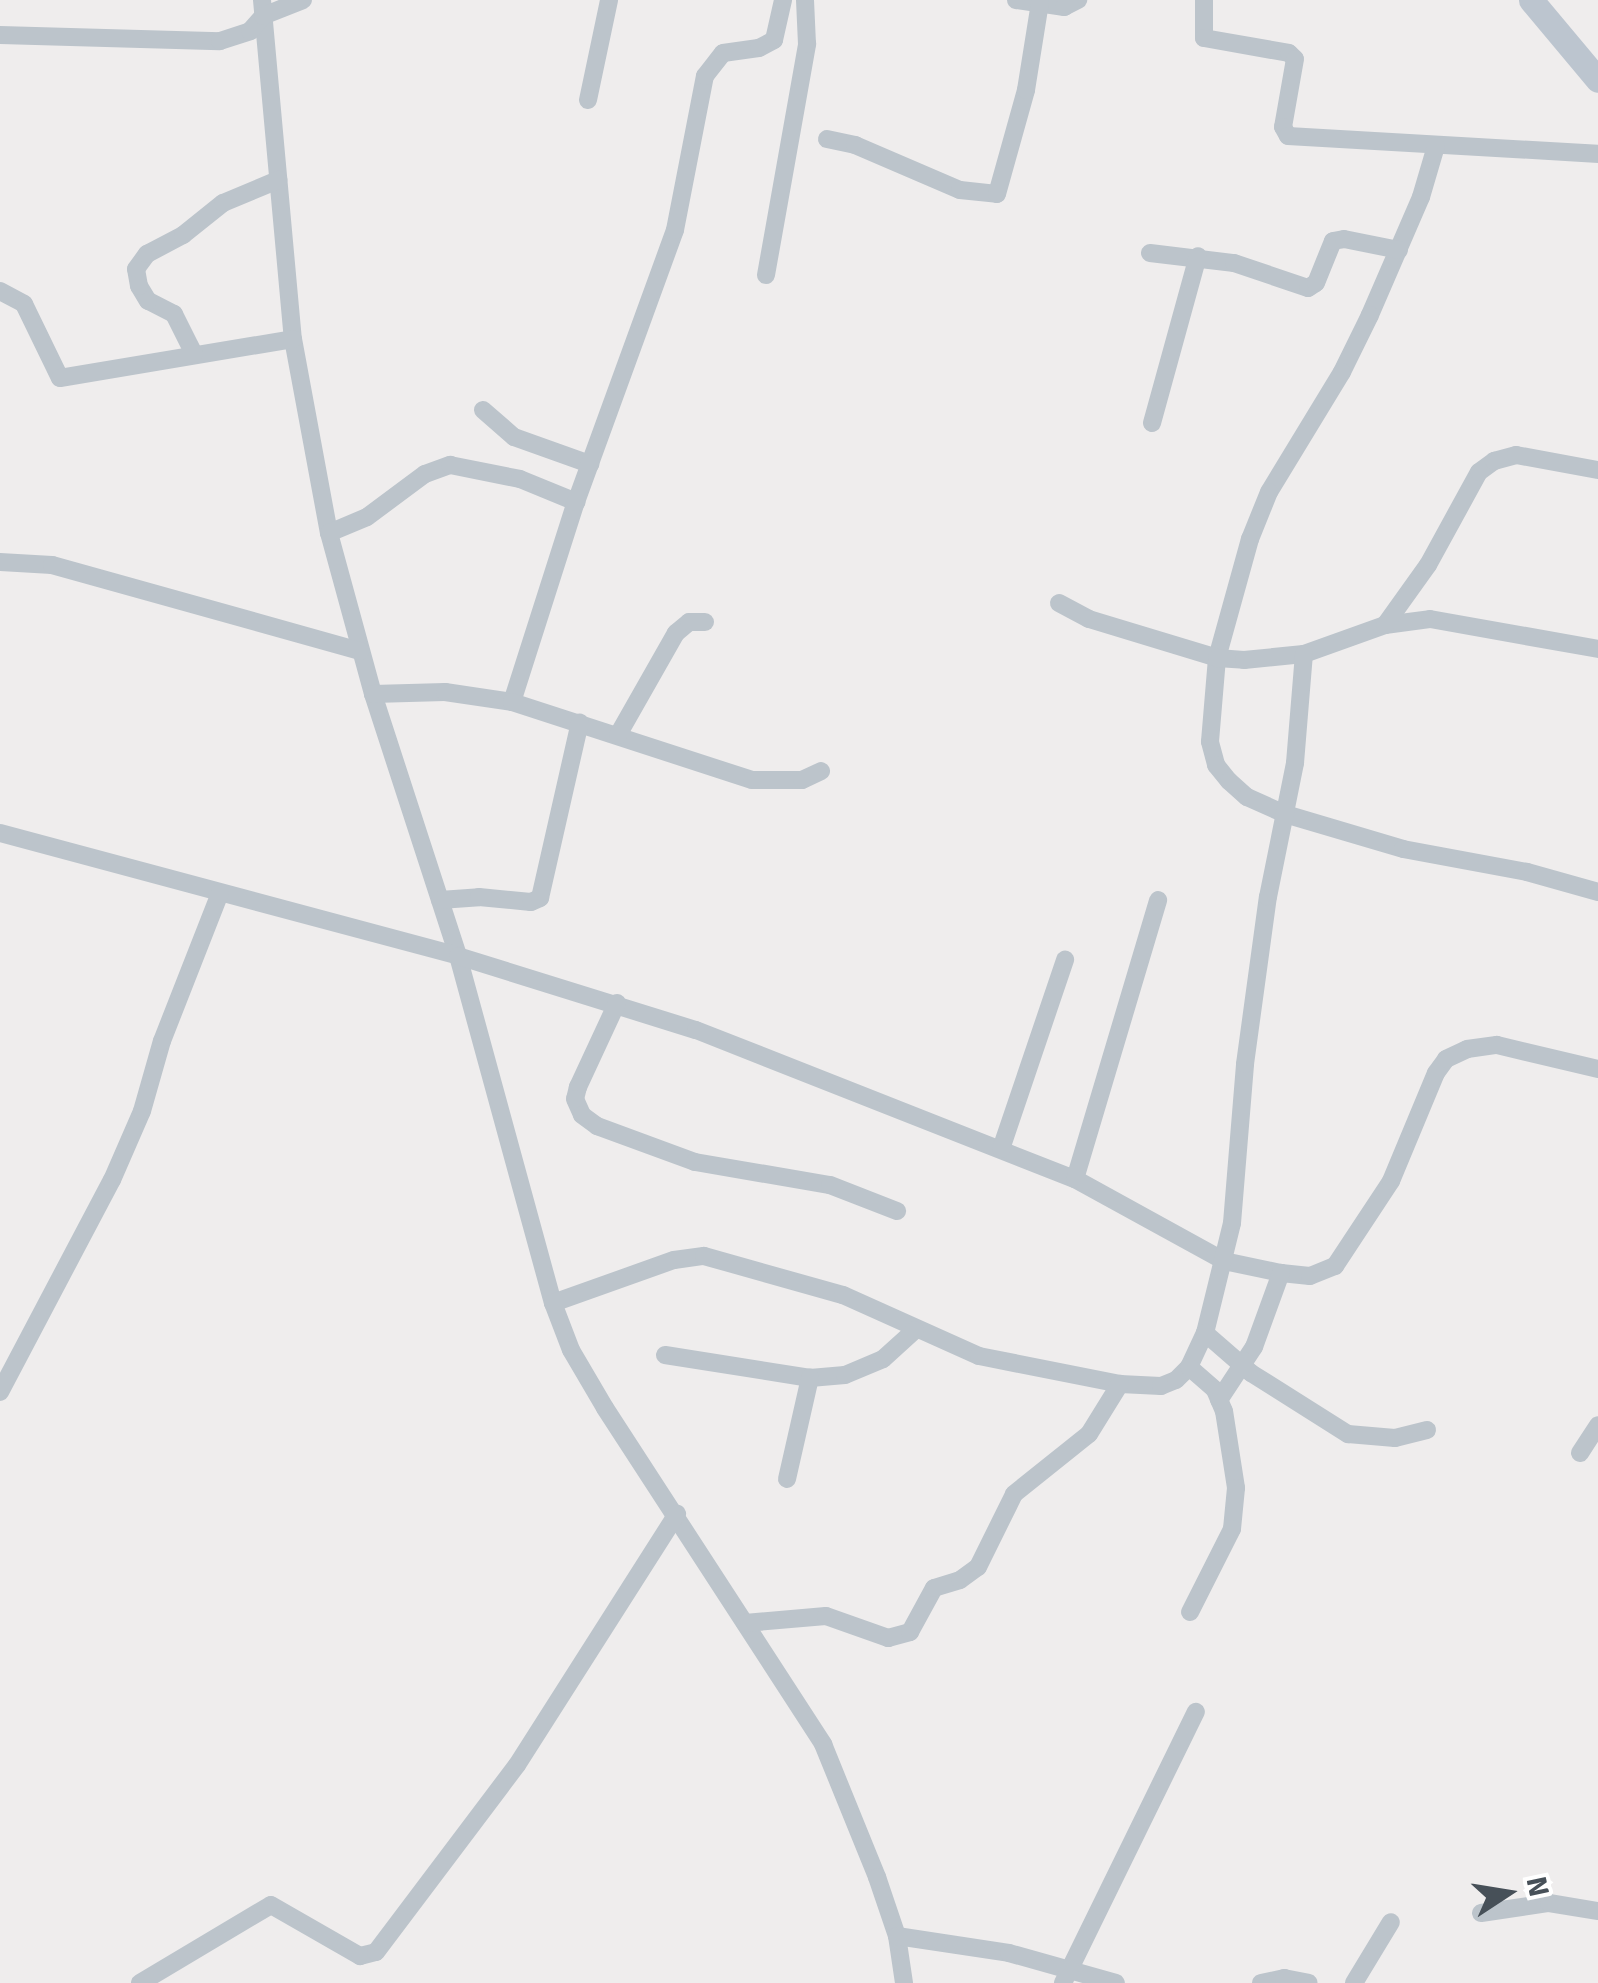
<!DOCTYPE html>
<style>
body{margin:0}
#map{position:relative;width:1598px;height:1983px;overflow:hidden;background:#efeded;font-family:Signika,sans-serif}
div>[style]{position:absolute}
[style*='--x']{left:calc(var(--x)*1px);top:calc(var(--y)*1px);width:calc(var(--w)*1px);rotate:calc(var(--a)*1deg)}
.street>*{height:18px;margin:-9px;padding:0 9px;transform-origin:9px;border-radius:9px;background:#bcc4cb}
.secondary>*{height:25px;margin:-12.5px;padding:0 12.5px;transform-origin:12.5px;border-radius:12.5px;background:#bcc5cf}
span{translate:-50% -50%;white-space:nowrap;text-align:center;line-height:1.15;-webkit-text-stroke:10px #fff;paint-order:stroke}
.north{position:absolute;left:1458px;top:1843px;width:100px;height:100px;-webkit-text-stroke:8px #fff;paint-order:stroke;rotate:78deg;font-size:28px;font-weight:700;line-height:40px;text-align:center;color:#475058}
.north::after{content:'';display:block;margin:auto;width:35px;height:45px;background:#475058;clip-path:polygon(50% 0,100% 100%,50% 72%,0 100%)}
</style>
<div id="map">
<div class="street">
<div style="--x:262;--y:0;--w:340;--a:84.8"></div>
<div style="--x:293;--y:339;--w:197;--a:79.5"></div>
<div style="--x:329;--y:533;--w:167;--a:74.7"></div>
<div style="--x:373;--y:694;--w:275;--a:72"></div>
<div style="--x:458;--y:956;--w:360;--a:74.7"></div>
<div style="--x:553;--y:1303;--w:50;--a:69"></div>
<div style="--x:571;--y:1350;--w:67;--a:59.6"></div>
<div style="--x:605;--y:1408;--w:401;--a:57"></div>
<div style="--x:823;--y:1744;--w:144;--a:67.9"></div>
<div style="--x:877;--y:1877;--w:62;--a:71.3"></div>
<div style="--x:897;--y:1936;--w:48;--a:81.5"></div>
<div style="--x:1016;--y:0;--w:49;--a:8.3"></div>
<div style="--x:1064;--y:7;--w:16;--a:-27"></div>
<div style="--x:1204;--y:0;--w:38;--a:90"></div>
<div style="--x:1204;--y:38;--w:86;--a:10"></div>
<div style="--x:1289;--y:53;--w:8;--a:45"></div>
<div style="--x:1295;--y:59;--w:69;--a:100"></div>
<div style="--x:1283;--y:127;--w:10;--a:61"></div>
<div style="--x:1288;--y:136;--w:311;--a:3.3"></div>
<div style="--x:0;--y:35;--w:220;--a:1.6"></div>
<div style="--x:220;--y:41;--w:32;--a:-18"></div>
<div style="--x:250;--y:31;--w:20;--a:-49"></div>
<div style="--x:263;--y:16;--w:43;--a:-21.8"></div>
<div style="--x:588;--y:100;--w:102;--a:-78.1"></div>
<div style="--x:827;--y:139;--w:29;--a:12"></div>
<div style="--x:855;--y:145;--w:114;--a:23.2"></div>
<div style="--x:960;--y:190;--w:37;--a:6"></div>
<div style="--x:997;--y:194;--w:108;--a:-74.4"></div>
<div style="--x:1026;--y:90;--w:88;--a:-80.9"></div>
<div style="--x:1436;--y:146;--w:53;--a:106.4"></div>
<div style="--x:1421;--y:197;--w:129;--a:113.4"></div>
<div style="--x:1370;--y:315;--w:64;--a:116.2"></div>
<div style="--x:1342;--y:372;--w:140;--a:121.3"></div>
<div style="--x:1269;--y:492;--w:51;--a:112"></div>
<div style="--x:1250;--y:539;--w:123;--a:105.5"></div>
<div style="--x:1217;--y:658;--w:84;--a:94.8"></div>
<div style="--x:1210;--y:742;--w:24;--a:75"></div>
<div style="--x:1216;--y:765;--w:21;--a:51"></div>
<div style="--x:1229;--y:781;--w:24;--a:42"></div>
<div style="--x:1247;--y:797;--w:42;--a:24.1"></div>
<div style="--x:1285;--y:814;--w:123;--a:16.5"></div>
<div style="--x:1403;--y:849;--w:126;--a:10.5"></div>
<div style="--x:1527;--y:872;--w:74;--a:15.7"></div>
<div style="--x:1150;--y:253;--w:85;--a:6.8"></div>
<div style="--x:1234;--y:263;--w:78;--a:18.7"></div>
<div style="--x:1308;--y:288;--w:9;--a:-32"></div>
<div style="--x:1316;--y:283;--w:45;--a:-68"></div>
<div style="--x:1333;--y:241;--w:11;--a:-10"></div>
<div style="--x:1344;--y:239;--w:56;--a:11.3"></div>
<div style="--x:766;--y:275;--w:235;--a:-79.9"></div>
<div style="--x:807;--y:44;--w:44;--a:-92.6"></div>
<div style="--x:0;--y:291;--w:27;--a:28"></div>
<div style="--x:24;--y:304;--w:82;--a:64.1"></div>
<div style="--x:60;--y:378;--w:236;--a:-9.5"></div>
<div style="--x:194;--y:354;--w:45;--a:-116.6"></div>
<div style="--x:174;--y:314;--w:29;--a:-153"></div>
<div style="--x:148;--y:301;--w:17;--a:-121"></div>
<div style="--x:139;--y:286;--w:17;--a:-100"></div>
<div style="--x:136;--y:269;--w:19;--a:-54"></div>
<div style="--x:147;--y:254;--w:41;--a:-27.8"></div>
<div style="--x:183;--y:235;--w:51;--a:-38.7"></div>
<div style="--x:223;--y:203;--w:60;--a:-22.7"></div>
<div style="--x:483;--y:410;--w:41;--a:41.1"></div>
<div style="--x:514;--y:437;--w:81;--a:19.6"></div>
<div style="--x:1152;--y:423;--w:173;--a:-74.6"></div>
<div style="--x:329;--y:533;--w:41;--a:-22.8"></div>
<div style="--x:367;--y:517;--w:72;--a:-36.6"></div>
<div style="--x:425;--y:474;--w:27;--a:-20"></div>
<div style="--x:450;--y:465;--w:71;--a:11.3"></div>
<div style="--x:520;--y:479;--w:61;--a:22.3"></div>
<div style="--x:0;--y:562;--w:52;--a:3.3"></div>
<div style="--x:52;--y:565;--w:320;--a:15.6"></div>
<div style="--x:1059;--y:603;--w:34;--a:28"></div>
<div style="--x:1089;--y:619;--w:134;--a:16.9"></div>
<div style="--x:1217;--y:658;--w:27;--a:4"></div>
<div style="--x:1244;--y:660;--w:60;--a:-5.7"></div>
<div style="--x:1304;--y:654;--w:86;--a:-19.7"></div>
<div style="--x:1385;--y:625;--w:45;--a:-7.6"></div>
<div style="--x:1430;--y:619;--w:171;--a:10.1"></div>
<div style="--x:1385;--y:625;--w:74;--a:-54.4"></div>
<div style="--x:1428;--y:565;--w:106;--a:-61.3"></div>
<div style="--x:1479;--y:472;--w:19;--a:-36"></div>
<div style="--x:1494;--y:461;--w:23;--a:-15"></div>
<div style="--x:1516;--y:455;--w:83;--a:10.4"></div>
<div style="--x:373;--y:694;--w:72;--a:-1.6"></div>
<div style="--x:445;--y:692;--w:68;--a:8.5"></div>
<div style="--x:512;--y:702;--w:210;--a:-72.3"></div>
<div style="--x:576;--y:502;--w:289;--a:-70"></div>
<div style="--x:675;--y:230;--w:157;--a:-79"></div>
<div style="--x:705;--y:76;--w:29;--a:-52"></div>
<div style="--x:723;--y:53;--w:36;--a:-8"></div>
<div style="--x:759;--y:48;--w:17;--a:-28"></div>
<div style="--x:774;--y:40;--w:41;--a:-77.3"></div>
<div style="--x:512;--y:702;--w:252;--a:18"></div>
<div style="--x:752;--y:780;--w:50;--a:0"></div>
<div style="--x:802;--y:780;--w:21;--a:-25"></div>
<div style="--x:618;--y:735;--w:117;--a:-60.4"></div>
<div style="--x:676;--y:633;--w:17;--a:-40"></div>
<div style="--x:689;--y:622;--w:16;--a:0"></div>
<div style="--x:0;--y:833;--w:474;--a:15"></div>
<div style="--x:458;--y:956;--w:249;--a:17.3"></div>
<div style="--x:696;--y:1030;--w:407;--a:21.5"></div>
<div style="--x:1075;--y:1179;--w:170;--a:28.8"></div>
<div style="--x:1224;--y:1261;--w:58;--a:11.9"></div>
<div style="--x:1281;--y:1273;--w:29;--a:6"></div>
<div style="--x:1310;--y:1276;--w:27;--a:-22"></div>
<div style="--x:1335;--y:1266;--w:102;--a:-56.6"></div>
<div style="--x:1391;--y:1181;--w:117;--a:-67.4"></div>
<div style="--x:1436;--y:1073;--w:17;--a:-54"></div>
<div style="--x:1446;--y:1059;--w:23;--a:-25"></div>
<div style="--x:1467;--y:1049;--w:30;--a:-8"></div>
<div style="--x:1497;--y:1045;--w:104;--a:13.4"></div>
<div style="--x:440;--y:900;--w:39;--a:-4"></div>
<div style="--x:479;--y:897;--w:52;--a:5.5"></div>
<div style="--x:531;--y:902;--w:10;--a:-24"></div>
<div style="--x:540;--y:898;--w:180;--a:-77.2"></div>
<div style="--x:617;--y:1003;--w:93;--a:114.9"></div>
<div style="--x:578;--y:1087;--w:12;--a:104"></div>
<div style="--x:575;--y:1099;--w:17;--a:66"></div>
<div style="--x:582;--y:1115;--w:19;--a:36"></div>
<div style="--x:597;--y:1126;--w:104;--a:20.2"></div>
<div style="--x:695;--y:1162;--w:137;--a:9.7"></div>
<div style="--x:830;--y:1185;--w:72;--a:21.2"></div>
<div style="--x:1001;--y:1149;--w:200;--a:-71.3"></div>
<div style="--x:1075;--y:1179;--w:291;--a:-73.4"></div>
<div style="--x:553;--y:1303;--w:128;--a:-19.6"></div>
<div style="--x:674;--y:1260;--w:30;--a:-8"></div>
<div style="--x:704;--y:1256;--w:144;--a:15.7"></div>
<div style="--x:843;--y:1295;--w:149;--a:24.2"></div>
<div style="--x:979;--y:1356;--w:144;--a:11.2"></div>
<div style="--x:1120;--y:1384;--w:41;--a:2.8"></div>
<div style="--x:1161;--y:1386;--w:16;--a:-22"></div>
<div style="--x:1176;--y:1380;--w:18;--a:-45"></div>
<div style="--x:1189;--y:1367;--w:38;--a:-65"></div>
<div style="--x:1205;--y:1333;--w:113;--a:-76.2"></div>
<div style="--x:1232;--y:1223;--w:160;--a:-85.3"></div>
<div style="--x:1245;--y:1064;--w:169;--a:-82.2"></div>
<div style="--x:1268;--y:897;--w:137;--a:-78.6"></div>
<div style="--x:1295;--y:763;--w:109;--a:-85.3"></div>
<div style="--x:1205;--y:1333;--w:61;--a:41"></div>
<div style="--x:1251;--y:1373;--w:115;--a:32.2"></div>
<div style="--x:1348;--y:1434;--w:47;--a:4.9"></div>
<div style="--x:1395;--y:1438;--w:33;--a:-14"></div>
<div style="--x:665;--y:1355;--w:147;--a:9"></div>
<div style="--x:810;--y:1378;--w:35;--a:-5"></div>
<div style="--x:845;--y:1375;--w:41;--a:-22.8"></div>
<div style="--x:883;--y:1359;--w:43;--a:-42.2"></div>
<div style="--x:1189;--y:1367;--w:35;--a:41"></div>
<div style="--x:1215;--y:1390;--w:23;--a:67"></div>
<div style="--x:1224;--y:1411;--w:78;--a:81.1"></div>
<div style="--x:1236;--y:1488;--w:41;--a:95.6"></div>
<div style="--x:1232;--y:1529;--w:93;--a:116.8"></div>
<div style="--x:0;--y:1392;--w:240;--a:-62.2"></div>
<div style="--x:112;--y:1180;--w:75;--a:-66.5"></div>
<div style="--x:142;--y:1111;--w:73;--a:-74.1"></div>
<div style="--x:162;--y:1041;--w:159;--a:-68.6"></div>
<div style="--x:1219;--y:1400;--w:64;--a:-56.6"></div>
<div style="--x:1254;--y:1347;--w:79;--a:-70"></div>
<div style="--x:1580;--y:1453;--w:33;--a:-57"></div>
<div style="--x:787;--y:1479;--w:104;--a:-77.2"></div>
<div style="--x:745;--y:1623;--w:81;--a:-4.9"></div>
<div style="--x:826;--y:1616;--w:66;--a:19.5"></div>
<div style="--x:888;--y:1638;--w:23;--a:-15"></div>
<div style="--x:910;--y:1632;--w:50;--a:-61.4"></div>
<div style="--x:934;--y:1588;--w:27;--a:-17"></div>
<div style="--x:960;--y:1580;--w:22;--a:-36"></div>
<div style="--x:978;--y:1567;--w:81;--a:-63.7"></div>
<div style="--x:1014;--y:1494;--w:96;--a:-38.7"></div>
<div style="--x:1089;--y:1434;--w:59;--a:-58.2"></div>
<div style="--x:1481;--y:1913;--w:69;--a:-8.4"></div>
<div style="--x:1549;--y:1903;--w:50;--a:9.3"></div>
<div style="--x:897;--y:1936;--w:113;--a:8.6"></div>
<div style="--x:1009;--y:1953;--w:111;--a:15.7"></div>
<div style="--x:140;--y:1983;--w:152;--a:-30.8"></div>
<div style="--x:271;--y:1905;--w:103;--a:29.8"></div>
<div style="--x:360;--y:1956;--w:16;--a:-14"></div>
<div style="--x:376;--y:1952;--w:234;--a:-53"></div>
<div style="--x:517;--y:1765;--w:298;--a:-57.5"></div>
<div style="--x:1063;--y:1983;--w:302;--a:-63.9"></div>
<div style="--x:1261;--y:1983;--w:24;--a:-12"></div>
<div style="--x:1284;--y:1978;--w:25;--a:11"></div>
<div style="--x:1354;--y:1983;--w:71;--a:-58.8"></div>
</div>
<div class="secondary">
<div style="--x:1531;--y:0;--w:104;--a:50.1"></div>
</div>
<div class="north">N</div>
</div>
